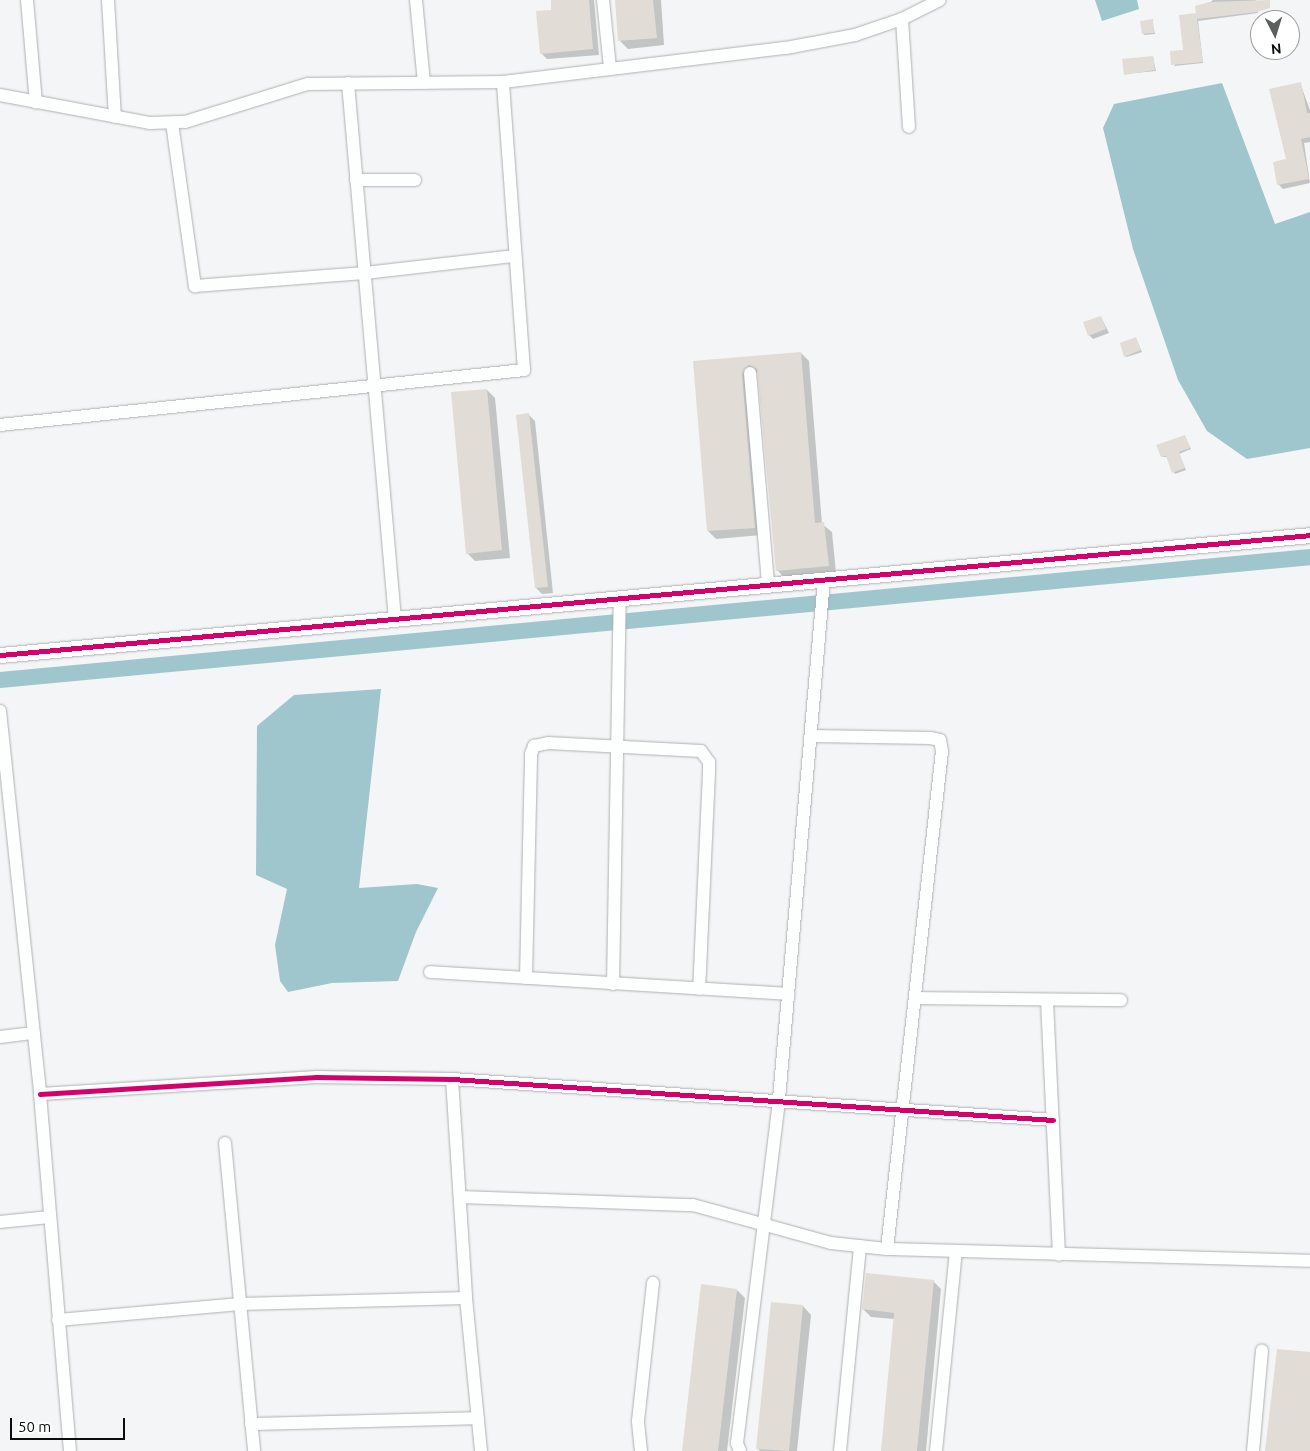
<!DOCTYPE html>
<style>
body{margin:0}
#map{position:relative;width:1310px;height:1451px;overflow:hidden;background:#f4f5f6;font-family:Ubuntu,sans-serif}
div>[style]{position:absolute}
[style*='--x']{left:calc(var(--x)*1px);top:calc(var(--y)*1px);width:calc(var(--w)*1px);rotate:calc(var(--a)*1deg)}
.water>*{inset:0;background:#9fc6cd}
.shadow>*{inset:0;background:#0003}
.canal>*{height:16px;margin:-8px;padding:0 8px;transform-origin:8px;border-radius:8px;background:#9fc6cd}
.building>*{inset:0;background:#e2dcd6}
.roads{filter:drop-shadow(0 0 1px #afb0b1) drop-shadow(0 0 1px #afb0b1)}
.minor>*{height:12px;margin:-6px;padding:0 6px;transform-origin:6px;border-radius:6px;background:#fdfefe}
.tertiary>*{height:15px;margin:-7.5px;padding:0 7.5px;transform-origin:7.5px;border-radius:7.5px;background:#fdfefe}
.cycleway>*{height:5px;margin:-2.5px;padding:0 2.5px;transform-origin:2.5px;border-radius:2.5px;background:#d6006c}
span{translate:-50% -50%;white-space:nowrap;text-align:center;line-height:1.15;-webkit-text-stroke:4px #fff;paint-order:stroke}
.north{position:absolute;left:1250px;top:10px;width:50px;height:50px;box-sizing:border-box;background:#fff;border:1px solid #9d9e9e;border-radius:50%;rotate:175deg;font-size:14px;font-weight:700;line-height:20px;text-align:center;color:#0b0c0c}
.north::after{content:'';display:block;margin:auto;width:18px;height:22px;background:#5d5e5e;clip-path:polygon(50% 0,100% 100%,50% 72%,0 100%)}
.scale{position:absolute;left:10px;top:1418px;width:115px;height:22px;box-sizing:border-box;border:2px solid #0b0c0c;border-top:0;padding-left:6px;font-size:15px;line-height:18px;white-space:nowrap;color:#0b0c0c;-webkit-text-stroke:4px #fff;paint-order:stroke}
</style>
<div id="map">
<div class="water">
<div style="clip-path:polygon(1095px 0,1137px 0,1139px 9px,1102px 21px)"></div>
<div style="clip-path:polygon(1222px 83px,1275px 224px,1310px 212px,1310px 448px,1247px 459px,1207px 431px,1178px 380px,1133px 249px,1103px 128px,1114px 104px)"></div>
<div style="clip-path:polygon(381px 689px,359px 888px,417px 884px,438px 888px,416px 932px,398px 981px,332px 983px,288px 992px,280px 981px,275px 945px,287px 889px,256px 875px,257px 726px,294px 695px)"></div>
</div>
<div class="shadow">
<div style="clip-path:polygon(552px 0,594px 0,599px 55px,547px 59px,541px 53px,553px 11px)"></div>
<div style="clip-path:polygon(616px 0,661px 0,664px 45px,628px 49px,620px 41px)"></div>
<div style="clip-path:polygon(1213px 0,1256px 0,1258px 13px,1198px 21px,1203px 63px,1174px 66px,1185px 51px,1197px 14px)"></div>
<div style="clip-path:polygon(1152px 21px,1155px 34px,1145px 35px,1143px 34px)"></div>
<div style="clip-path:polygon(1153px 57px,1156px 71px,1125px 74px)"></div>
<div style="clip-path:polygon(1300px 83px,1310px 110px,1310px 142px,1304px 143px,1310px 183px,1283px 189px,1279px 185px,1274px 163px,1287px 160px)"></div>
<div style="clip-path:polygon(1101px 317px,1109px 333px,1093px 339px,1089px 335px)"></div>
<div style="clip-path:polygon(1136px 339px,1142px 352px,1127px 357px,1125px 356px)"></div>
<div style="clip-path:polygon(801px 353px,809px 361px,822px 524px,832px 532px,836px 573px,785px 578px,777px 570px,758px 371px,749px 382px,762px 535px,716px 539px,708px 531px,694px 363px)"></div>
<div style="clip-path:polygon(487px 390px,495px 398px,510px 558px,475px 561px,467px 553px)"></div>
<div style="clip-path:polygon(529px 415px,535px 421px,553px 593px,542px 594px,536px 588px)"></div>
<div style="clip-path:polygon(1185px 437px,1191px 449px,1179px 454px,1186px 470px,1175px 474px,1167px 457px,1162px 457px)"></div>
<div style="clip-path:polygon(933px 1281px,941px 1289px,926px 1451px,882px 1451px,894px 1319px,871px 1317px,863px 1309px)"></div>
<div style="clip-path:polygon(737px 1290px,745px 1298px,727px 1451px,683px 1451px)"></div>
<div style="clip-path:polygon(803px 1306px,811px 1315px,797px 1451px,760px 1451px,758px 1449px)"></div>
</div>
<div class="canal">
<div style="--x:0;--y:680;--w:1316;--a:-5.36"></div>
</div>
<div class="building">
<div style="clip-path:polygon(551px 0,589px 0,593px 49px,540px 54px,536px 11px,551px 10px)"></div>
<div style="clip-path:polygon(615px 0,653px 0,657px 38px,618px 41px)"></div>
<div style="clip-path:polygon(1270px 0,1270px 8px,1257px 12px,1197px 19px,1203px 62px,1171px 65px,1170px 51px,1183px 50px,1179px 15px,1196px 13px,1195px 6px,1209px 2px)"></div>
<div style="clip-path:polygon(1153px 19px,1154px 33px,1142px 34px,1140px 21px)"></div>
<div style="clip-path:polygon(1153px 56px,1155px 70px,1124px 75px,1122px 59px)"></div>
<div style="clip-path:polygon(1301px 82px,1307px 113px,1310px 113px,1310px 137px,1301px 139px,1309px 179px,1277px 185px,1273px 162px,1286px 159px,1269px 89px)"></div>
<div style="clip-path:polygon(1101px 316px,1106px 329px,1088px 336px,1083px 322px)"></div>
<div style="clip-path:polygon(1136px 337px,1141px 350px,1124px 357px,1120px 343px)"></div>
<div style="clip-path:polygon(801px 352px,815px 523px,824px 522px,829px 566px,776px 571px,757px 369px,749px 365px,742px 374px,755px 528px,707px 531px,693px 361px)"></div>
<div style="clip-path:polygon(487px 389px,502px 550px,466px 554px,451px 392px)"></div>
<div style="clip-path:polygon(529px 413px,548px 587px,535px 588px,516px 415px)"></div>
<div style="clip-path:polygon(1185px 435px,1190px 448px,1179px 452px,1185px 468px,1172px 473px,1166px 456px,1161px 457px,1156px 445px)"></div>
<div style="clip-path:polygon(866px 1273px,934px 1280px,917px 1451px,881px 1451px,894px 1313px,862px 1309px)"></div>
<div style="clip-path:polygon(701px 1284px,737px 1289px,718px 1451px,682px 1451px)"></div>
<div style="clip-path:polygon(771px 1302px,803px 1305px,789px 1451px,756px 1449px)"></div>
<div style="clip-path:polygon(1277px 1349px,1310px 1352px,1310px 1451px,1265px 1451px)"></div>
</div>
<div class="roads">
<div class="minor">
<div style="--x:27;--y:0;--w:103;--a:85"></div>
<div style="--x:108;--y:0;--w:117;--a:86.6"></div>
<div style="--x:416;--y:0;--w:83;--a:84.5"></div>
<div style="--x:603;--y:0;--w:68;--a:84.1"></div>
<div style="--x:902;--y:19;--w:108;--a:86.3"></div>
<div style="--x:348;--y:83;--w:538;--a:84.99"></div>
<div style="--x:0;--y:95;--w:153;--a:10.6"></div>
<div style="--x:150;--y:123;--w:35;--a:-2"></div>
<div style="--x:185;--y:122;--w:129;--a:-17.2"></div>
<div style="--x:308;--y:84;--w:195;--a:-0.6"></div>
<div style="--x:503;--y:82;--w:285;--a:-6.9"></div>
<div style="--x:786;--y:48;--w:70;--a:-10.7"></div>
<div style="--x:855;--y:35;--w:50;--a:-18.8"></div>
<div style="--x:902;--y:19;--w:42;--a:-26.6"></div>
<div style="--x:172;--y:123;--w:165;--a:82"></div>
<div style="--x:195;--y:286;--w:170;--a:-4.4"></div>
<div style="--x:365;--y:273;--w:151;--a:-6.5"></div>
<div style="--x:356;--y:180;--w:59;--a:0"></div>
<div style="--x:750;--y:373;--w:213;--a:85.1"></div>
<div style="--x:0;--y:425;--w:527;--a:-5.99"></div>
<div style="--x:524;--y:370;--w:289;--a:-94.2"></div>
<div style="--x:0;--y:711;--w:385;--a:84"></div>
<div style="--x:40;--y:1094;--w:358;--a:85.2"></div>
<div style="--x:812;--y:736;--w:118;--a:1"></div>
<div style="--x:930;--y:738;--w:10;--a:11"></div>
<div style="--x:940;--y:740;--w:11;--a:80"></div>
<div style="--x:942;--y:751;--w:501;--a:96.3"></div>
<div style="--x:430;--y:972;--w:359;--a:3.5"></div>
<div style="--x:526;--y:978;--w:224;--a:-88.7"></div>
<div style="--x:531;--y:754;--w:9;--a:-69"></div>
<div style="--x:534;--y:746;--w:14;--a:-12"></div>
<div style="--x:548;--y:743;--w:153;--a:3"></div>
<div style="--x:701;--y:751;--w:14;--a:54"></div>
<div style="--x:709;--y:762;--w:10;--a:90"></div>
<div style="--x:709;--y:772;--w:217;--a:92.6"></div>
<div style="--x:613;--y:984;--w:386;--a:-89"></div>
<div style="--x:916;--y:998;--w:205;--a:0.6"></div>
<div style="--x:1047;--y:1001;--w:254;--a:87.3"></div>
<div style="--x:0;--y:1037;--w:34;--a:-7"></div>
<div style="--x:452;--y:1079;--w:219;--a:86.3"></div>
<div style="--x:466;--y:1298;--w:154;--a:84.4"></div>
<div style="--x:40;--y:1094;--w:277;--a:-3.5"></div>
<div style="--x:316;--y:1077;--w:136;--a:0.8"></div>
<div style="--x:452;--y:1079;--w:602;--a:3.9"></div>
<div style="--x:225;--y:1143;--w:309;--a:84.6"></div>
<div style="--x:460;--y:1197;--w:233;--a:2"></div>
<div style="--x:693;--y:1205;--w:143;--a:15.4"></div>
<div style="--x:831;--y:1243;--w:56;--a:6.1"></div>
<div style="--x:887;--y:1249;--w:423;--a:1.6"></div>
<div style="--x:0;--y:1222;--w:49;--a:-5.8"></div>
<div style="--x:58;--y:1320;--w:183;--a:-5"></div>
<div style="--x:240;--y:1304;--w:226;--a:-1.5"></div>
<div style="--x:251;--y:1424;--w:227;--a:-1.5"></div>
<div style="--x:641;--y:1451;--w:30;--a:-96"></div>
<div style="--x:638;--y:1421;--w:139;--a:-83.8"></div>
<div style="--x:740;--y:1451;--w:9;--a:-111"></div>
<div style="--x:737;--y:1443;--w:347;--a:-83"></div>
<div style="--x:779;--y:1099;--w:522;--a:-85.05"></div>
<div style="--x:840;--y:1451;--w:206;--a:-84.4"></div>
<div style="--x:936;--y:1451;--w:201;--a:-84.3"></div>
<div style="--x:1253;--y:1451;--w:101;--a:-84.9"></div>
</div>
<div class="tertiary">
<div style="--x:0;--y:655;--w:1315;--a:-5.23"></div>
</div>
</div>
<div class="cycleway">
<div style="--x:0;--y:655;--w:1315;--a:-5.23"></div>
<div style="--x:40;--y:1094;--w:277;--a:-3.5"></div>
<div style="--x:316;--y:1077;--w:136;--a:0.8"></div>
<div style="--x:452;--y:1079;--w:602;--a:3.9"></div>
</div>
<div class="north">N</div>
<div class="scale">50 m</div>
</div>
